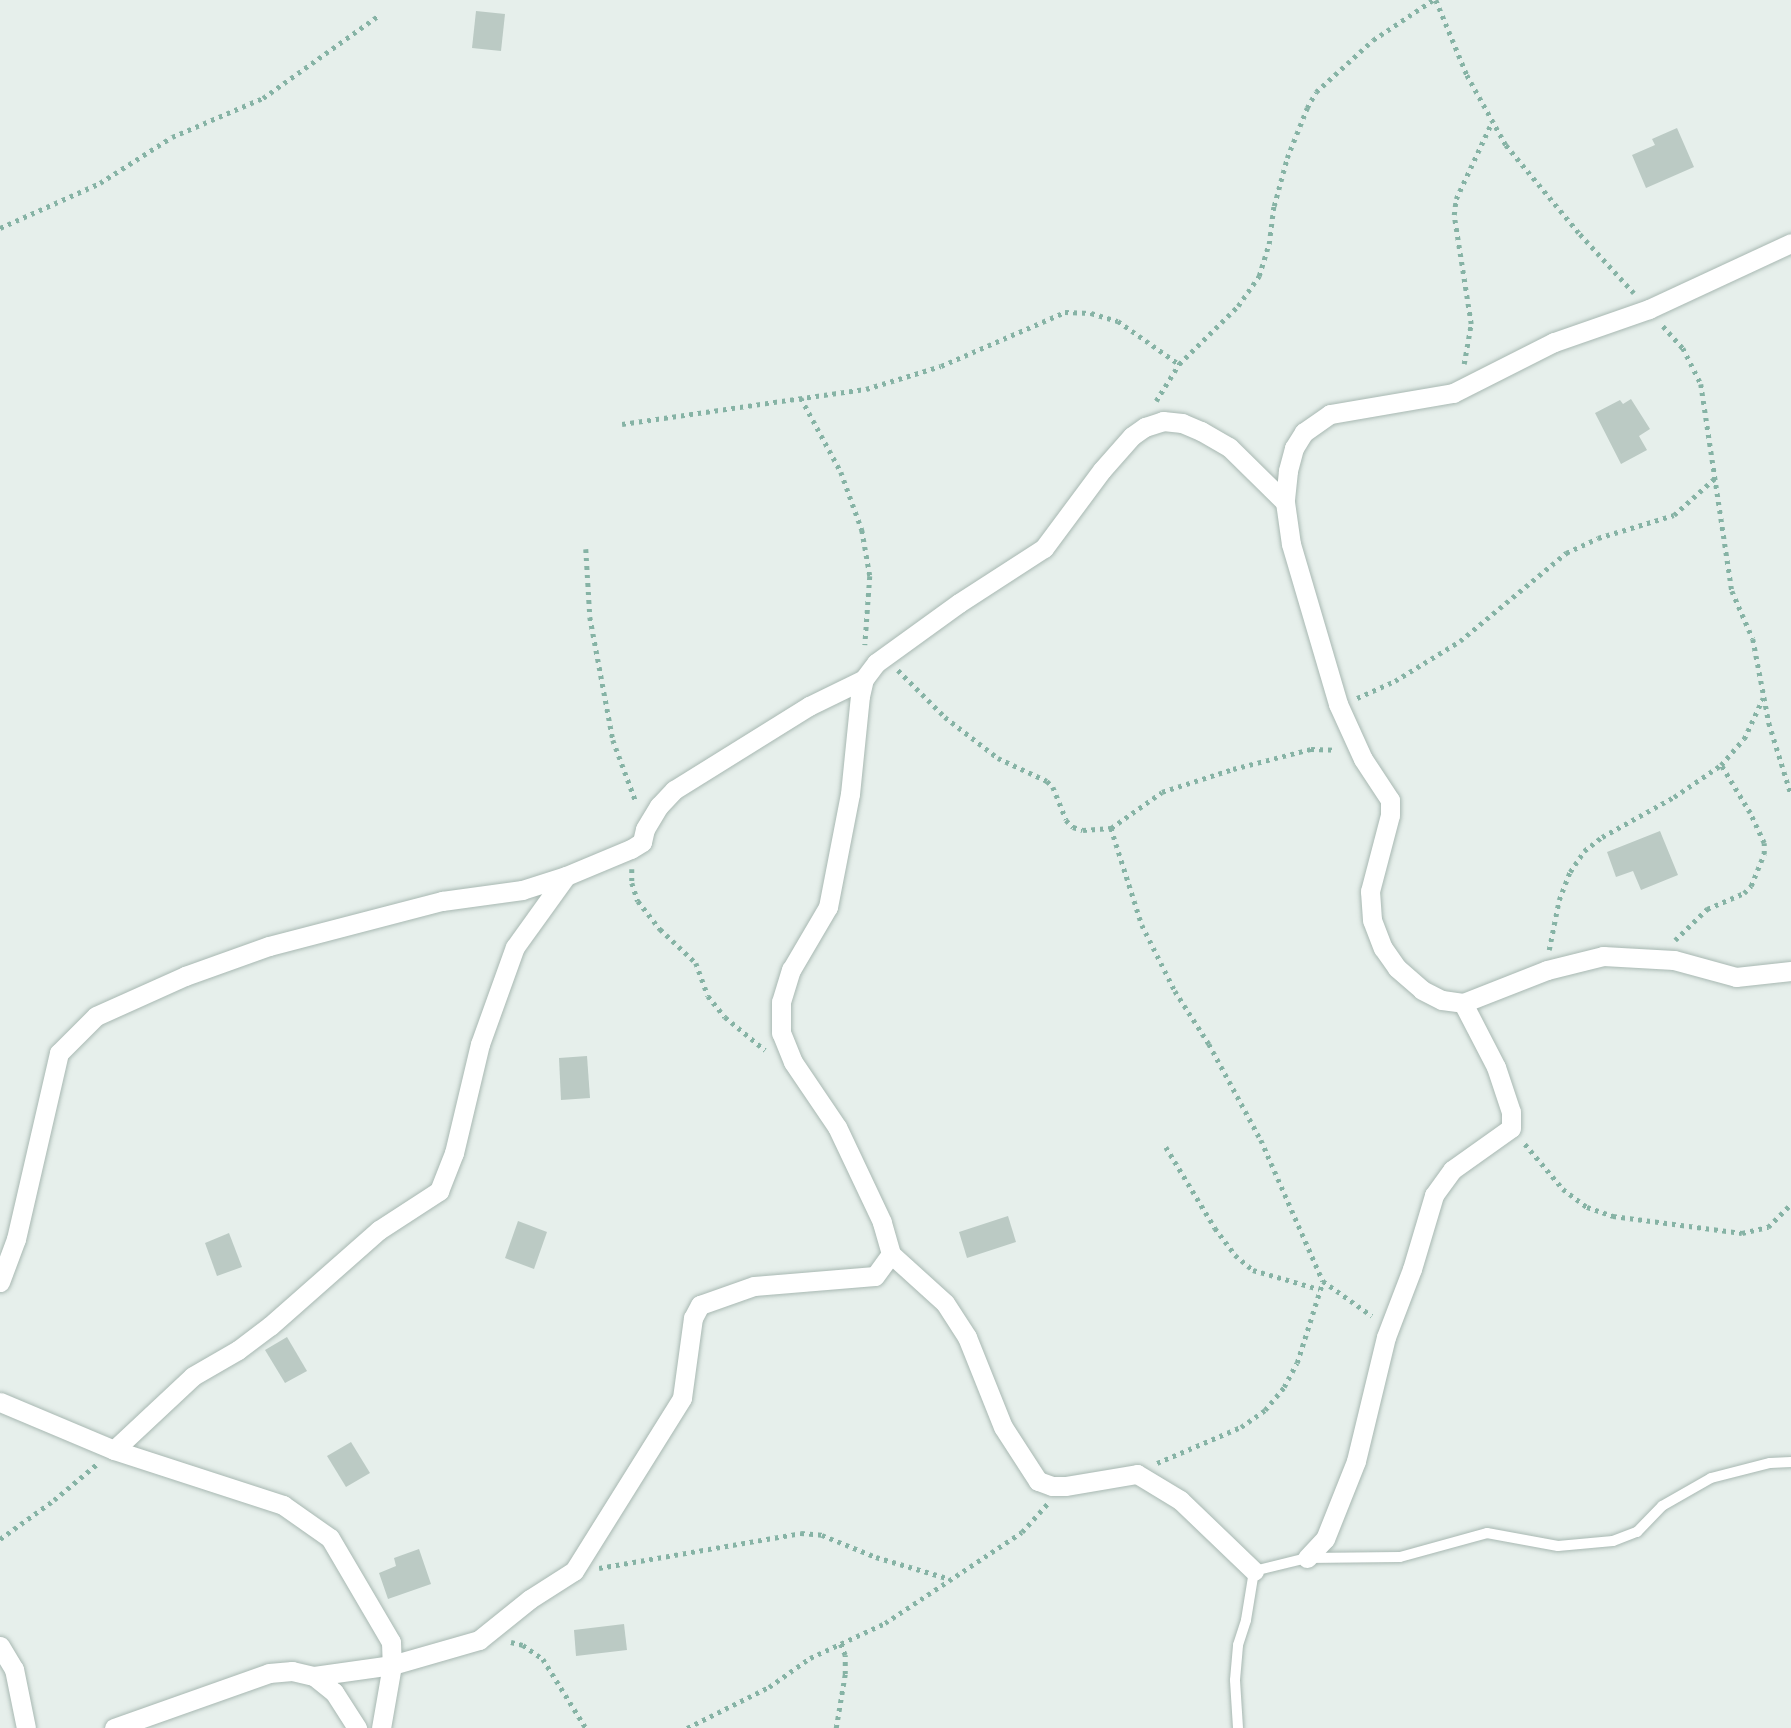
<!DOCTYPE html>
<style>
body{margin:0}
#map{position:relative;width:1791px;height:1728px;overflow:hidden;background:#e6efeb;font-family:"Roboto Condensed",sans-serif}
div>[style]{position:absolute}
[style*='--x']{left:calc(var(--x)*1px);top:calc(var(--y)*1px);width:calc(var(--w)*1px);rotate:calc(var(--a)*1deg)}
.building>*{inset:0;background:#bbcac4}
.path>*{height:4.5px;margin-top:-2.25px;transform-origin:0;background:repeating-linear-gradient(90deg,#86b3a5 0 3.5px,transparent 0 8.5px)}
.roads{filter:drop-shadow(0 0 2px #a8b8b2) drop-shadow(0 0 2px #a8b8b2)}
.service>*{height:10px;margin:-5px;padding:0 5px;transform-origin:5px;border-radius:5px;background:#fff}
.minor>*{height:19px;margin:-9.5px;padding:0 9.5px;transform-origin:9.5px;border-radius:9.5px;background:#fff}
span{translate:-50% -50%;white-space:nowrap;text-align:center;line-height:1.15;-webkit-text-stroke:7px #f7fbf9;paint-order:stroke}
</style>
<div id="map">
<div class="building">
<div style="clip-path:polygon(476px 11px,505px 14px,501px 51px,472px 48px)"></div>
<div style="clip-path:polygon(1677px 128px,1694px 167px,1646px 188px,1632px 155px,1655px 145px,1652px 139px)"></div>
<div style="clip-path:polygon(1631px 399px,1650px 429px,1639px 436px,1647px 450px,1621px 464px,1595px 413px,1620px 400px,1623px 404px)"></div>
<div style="clip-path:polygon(1660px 831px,1678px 875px,1641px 890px,1633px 871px,1616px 877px,1607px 852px)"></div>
<div style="clip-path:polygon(587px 1056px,590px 1098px,561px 1100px,559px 1058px)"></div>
<div style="clip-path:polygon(1008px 1216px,1016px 1242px,967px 1258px,959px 1232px)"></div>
<div style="clip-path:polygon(518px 1221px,547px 1232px,534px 1269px,505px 1258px)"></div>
<div style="clip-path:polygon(229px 1233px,242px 1267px,217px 1276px,205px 1243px)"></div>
<div style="clip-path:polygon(287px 1337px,307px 1371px,285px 1383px,265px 1350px)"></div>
<div style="clip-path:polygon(351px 1442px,370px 1473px,346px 1487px,327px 1456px)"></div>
<div style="clip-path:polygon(419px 1549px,431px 1584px,388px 1599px,379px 1573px,396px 1566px,394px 1558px)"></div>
<div style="clip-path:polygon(624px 1624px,627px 1650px,576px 1656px,574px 1630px)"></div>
</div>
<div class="path">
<div style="--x:1436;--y:0;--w:81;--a:67.5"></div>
<div style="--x:1467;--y:75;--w:80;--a:60.9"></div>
<div style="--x:1506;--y:145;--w:116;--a:50.3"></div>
<div style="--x:1580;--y:234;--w:80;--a:47.5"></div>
<div style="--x:0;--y:228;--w:110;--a:-24.2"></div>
<div style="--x:100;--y:183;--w:85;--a:-32.6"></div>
<div style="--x:172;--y:137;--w:99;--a:-23.2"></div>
<div style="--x:263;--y:98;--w:141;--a:-35.5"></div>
<div style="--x:1663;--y:326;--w:30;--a:48"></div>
<div style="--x:1683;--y:348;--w:40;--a:63.4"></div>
<div style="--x:1701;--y:384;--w:209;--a:81.5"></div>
<div style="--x:1732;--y:591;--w:52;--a:66.4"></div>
<div style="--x:1753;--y:639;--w:86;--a:79.2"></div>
<div style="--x:1769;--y:723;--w:74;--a:72.8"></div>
<div style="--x:1464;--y:364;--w:41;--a:-80.1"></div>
<div style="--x:1471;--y:324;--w:110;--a:-98.9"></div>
<div style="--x:1454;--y:215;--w:16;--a:-83"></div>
<div style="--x:1456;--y:199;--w:83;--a:-65"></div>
<div style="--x:801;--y:398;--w:84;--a:61.6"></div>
<div style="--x:841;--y:472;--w:62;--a:70.1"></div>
<div style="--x:862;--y:530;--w:47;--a:80.1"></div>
<div style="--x:870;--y:576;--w:69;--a:94.1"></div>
<div style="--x:1156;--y:401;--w:44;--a:-58.1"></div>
<div style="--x:1179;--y:364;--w:83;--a:-44.5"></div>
<div style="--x:1238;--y:306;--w:37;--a:-55"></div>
<div style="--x:1259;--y:276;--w:34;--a:-73"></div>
<div style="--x:1269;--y:244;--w:38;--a:-83"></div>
<div style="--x:1274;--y:206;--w:50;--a:-74.8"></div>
<div style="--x:1287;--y:158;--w:54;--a:-68.2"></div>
<div style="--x:1307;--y:108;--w:18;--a:-61"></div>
<div style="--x:1316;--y:92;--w:77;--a:-42.4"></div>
<div style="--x:1373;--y:40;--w:72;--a:-33.7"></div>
<div style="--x:622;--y:424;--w:246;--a:-8.2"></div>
<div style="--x:866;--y:389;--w:78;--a:-17"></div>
<div style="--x:941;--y:366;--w:135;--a:-23.5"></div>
<div style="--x:1065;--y:312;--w:26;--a:2"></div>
<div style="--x:1091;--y:313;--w:28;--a:17"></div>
<div style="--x:1118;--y:321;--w:75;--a:35.2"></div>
<div style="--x:586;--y:549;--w:68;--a:86.6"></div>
<div style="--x:590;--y:617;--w:125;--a:79.4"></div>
<div style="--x:613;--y:740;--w:66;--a:69.6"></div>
<div style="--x:898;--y:670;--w:66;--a:45"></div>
<div style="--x:945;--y:717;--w:67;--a:37.7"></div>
<div style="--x:998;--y:758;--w:54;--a:25.1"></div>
<div style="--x:1047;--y:781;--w:8;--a:45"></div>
<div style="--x:1053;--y:787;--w:35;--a:68"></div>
<div style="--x:1066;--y:820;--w:10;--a:45"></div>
<div style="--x:1073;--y:827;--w:10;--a:17"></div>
<div style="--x:1083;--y:830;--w:28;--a:-4"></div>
<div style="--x:1111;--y:828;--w:62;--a:-35.2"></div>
<div style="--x:1162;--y:792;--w:75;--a:-17.9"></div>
<div style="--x:1233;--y:769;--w:81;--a:-14.4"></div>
<div style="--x:1311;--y:749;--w:25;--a:2"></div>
<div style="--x:1357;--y:698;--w:42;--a:-24.1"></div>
<div style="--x:1395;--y:681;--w:76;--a:-31.6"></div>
<div style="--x:1460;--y:641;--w:138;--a:-39.7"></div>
<div style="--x:1566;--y:553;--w:35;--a:-25"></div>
<div style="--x:1598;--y:538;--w:79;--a:-16.8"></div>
<div style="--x:1674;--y:515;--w:55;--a:-42.1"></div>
<div style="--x:1111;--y:828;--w:102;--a:72.3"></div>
<div style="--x:1142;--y:925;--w:74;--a:63.4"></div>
<div style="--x:1175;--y:991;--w:63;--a:57.3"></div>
<div style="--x:1209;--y:1044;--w:109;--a:61.6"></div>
<div style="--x:1261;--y:1140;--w:154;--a:66.3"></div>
<div style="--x:1323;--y:1281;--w:60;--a:35.5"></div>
<div style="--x:632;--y:869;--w:14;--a:90"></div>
<div style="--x:632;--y:883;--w:19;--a:72"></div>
<div style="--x:638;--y:901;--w:36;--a:52"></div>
<div style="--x:660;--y:929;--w:50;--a:43.4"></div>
<div style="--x:696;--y:963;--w:35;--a:70"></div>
<div style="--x:708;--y:996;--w:27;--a:51"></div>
<div style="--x:725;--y:1017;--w:52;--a:39.5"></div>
<div style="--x:1675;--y:940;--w:45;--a:-44.1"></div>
<div style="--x:1707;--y:909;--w:40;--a:-23.4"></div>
<div style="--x:1744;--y:893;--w:10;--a:-45"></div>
<div style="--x:1751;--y:886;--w:35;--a:-68"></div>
<div style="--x:1764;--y:854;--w:11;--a:-90"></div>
<div style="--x:1764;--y:843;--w:33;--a:-115"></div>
<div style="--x:1750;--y:813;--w:56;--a:-121.1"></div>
<div style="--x:1549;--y:950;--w:51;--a:-78.7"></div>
<div style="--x:1559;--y:900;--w:30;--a:-69"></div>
<div style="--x:1570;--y:872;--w:25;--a:-56"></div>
<div style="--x:1584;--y:851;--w:23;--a:-38"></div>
<div style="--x:1602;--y:837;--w:82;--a:-29.1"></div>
<div style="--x:1674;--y:797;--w:57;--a:-34.2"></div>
<div style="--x:1721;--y:765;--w:35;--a:-49"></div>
<div style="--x:1744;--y:739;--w:45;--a:-65.1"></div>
<div style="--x:1525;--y:1144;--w:59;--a:49.8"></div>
<div style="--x:1563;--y:1189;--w:30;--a:37"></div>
<div style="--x:1587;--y:1207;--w:28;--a:19"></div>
<div style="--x:1613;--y:1216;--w:130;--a:7.5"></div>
<div style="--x:1742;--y:1233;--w:27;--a:-13"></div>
<div style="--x:1768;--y:1227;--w:33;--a:-45"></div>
<div style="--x:1166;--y:1147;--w:95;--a:58.8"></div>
<div style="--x:1215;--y:1228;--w:34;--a:53"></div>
<div style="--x:1235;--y:1255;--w:23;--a:40"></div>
<div style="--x:1253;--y:1270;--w:69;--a:16.1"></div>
<div style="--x:1157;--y:1463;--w:91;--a:-23.2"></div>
<div style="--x:1241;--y:1427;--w:29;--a:-35"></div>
<div style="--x:1265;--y:1410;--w:30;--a:-50"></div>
<div style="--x:1284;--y:1387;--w:27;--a:-62"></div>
<div style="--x:1297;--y:1363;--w:86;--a:-72.4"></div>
<div style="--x:0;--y:1539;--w:67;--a:-35.8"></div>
<div style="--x:54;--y:1500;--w:56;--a:-39.9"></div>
<div style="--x:599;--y:1568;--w:205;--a:-9.8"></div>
<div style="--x:801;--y:1533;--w:21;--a:5"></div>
<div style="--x:822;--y:1535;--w:58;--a:22.2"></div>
<div style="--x:876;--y:1557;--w:74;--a:16.5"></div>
<div style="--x:511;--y:1642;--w:12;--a:14"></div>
<div style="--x:523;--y:1645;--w:24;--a:35"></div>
<div style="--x:543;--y:1659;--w:81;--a:58.1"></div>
<div style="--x:687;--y:1728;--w:92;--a:-26.6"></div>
<div style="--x:769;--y:1687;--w:50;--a:-35.3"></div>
<div style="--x:810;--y:1658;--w:83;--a:-25"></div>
<div style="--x:885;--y:1623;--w:164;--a:-33.6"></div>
<div style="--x:1022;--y:1532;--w:38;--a:-48"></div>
<div style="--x:836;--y:1728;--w:55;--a:-80.5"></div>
<div style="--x:845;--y:1674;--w:19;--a:-90"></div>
<div style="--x:845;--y:1655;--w:13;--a:-113"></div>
</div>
<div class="roads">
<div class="service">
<div style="--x:1238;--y:1728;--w:48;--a:-93.6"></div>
<div style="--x:1235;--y:1680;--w:35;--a:-85"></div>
<div style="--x:1238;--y:1645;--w:26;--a:-72"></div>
<div style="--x:1246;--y:1620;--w:50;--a:-80.7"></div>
<div style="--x:1254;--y:1571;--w:55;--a:-13.8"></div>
<div style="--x:1307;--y:1558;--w:93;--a:-0.6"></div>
<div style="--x:1400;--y:1557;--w:90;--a:-15.4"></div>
<div style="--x:1487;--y:1533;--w:72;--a:10.4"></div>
<div style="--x:1558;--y:1546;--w:55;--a:-5.2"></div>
<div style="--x:1613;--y:1541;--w:26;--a:-21"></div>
<div style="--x:1637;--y:1532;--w:36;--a:-46"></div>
<div style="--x:1662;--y:1506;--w:56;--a:-29.7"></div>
<div style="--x:1711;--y:1478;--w:61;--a:-14.3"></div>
<div style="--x:1770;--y:1463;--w:21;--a:-3"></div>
</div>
<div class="minor">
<div style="--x:1791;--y:243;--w:157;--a:155.1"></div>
<div style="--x:1649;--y:309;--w:101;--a:160.8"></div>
<div style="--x:1554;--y:342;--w:113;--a:153.2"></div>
<div style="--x:1453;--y:393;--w:125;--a:170.3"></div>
<div style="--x:1330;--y:414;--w:32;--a:145"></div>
<div style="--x:1304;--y:432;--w:19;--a:122"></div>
<div style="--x:1294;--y:448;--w:24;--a:105"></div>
<div style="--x:1288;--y:471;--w:31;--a:96"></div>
<div style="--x:1285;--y:502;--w:42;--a:81.9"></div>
<div style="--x:1291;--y:544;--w:167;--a:73.6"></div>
<div style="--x:1338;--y:704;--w:60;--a:65.6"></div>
<div style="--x:1363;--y:759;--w:49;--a:56.6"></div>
<div style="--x:1390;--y:800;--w:15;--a:90"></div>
<div style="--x:1390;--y:815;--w:79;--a:104.7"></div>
<div style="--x:1370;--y:891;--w:29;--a:86"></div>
<div style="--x:1372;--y:920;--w:30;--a:69"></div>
<div style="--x:1383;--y:948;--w:24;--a:55"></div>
<div style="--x:1397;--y:968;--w:33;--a:41"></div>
<div style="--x:1422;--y:990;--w:22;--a:27"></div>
<div style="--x:1442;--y:1000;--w:21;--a:8"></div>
<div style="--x:1463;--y:1003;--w:90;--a:-21.4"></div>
<div style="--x:1547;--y:970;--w:58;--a:-14"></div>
<div style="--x:1603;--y:956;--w:71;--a:3.2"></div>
<div style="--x:1674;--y:960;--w:64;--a:15.3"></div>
<div style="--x:1736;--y:977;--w:55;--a:-6.2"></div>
<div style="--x:0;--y:1282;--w:46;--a:-69.6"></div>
<div style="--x:16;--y:1239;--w:191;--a:-77"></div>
<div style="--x:59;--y:1053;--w:52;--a:-45"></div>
<div style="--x:96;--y:1016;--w:98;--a:-24.2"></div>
<div style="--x:185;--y:976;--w:89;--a:-19.7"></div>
<div style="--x:269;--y:946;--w:179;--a:-14.6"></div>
<div style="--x:442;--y:901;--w:81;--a:-7.8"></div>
<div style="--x:522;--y:890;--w:46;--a:-17.7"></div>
<div style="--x:566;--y:876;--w:70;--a:-22.6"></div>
<div style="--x:631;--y:849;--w:13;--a:-32"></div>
<div style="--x:642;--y:842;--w:13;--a:-77"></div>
<div style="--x:645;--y:829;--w:27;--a:-59"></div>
<div style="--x:659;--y:806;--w:22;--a:-47"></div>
<div style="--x:674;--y:790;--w:159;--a:-31.9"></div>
<div style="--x:809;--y:706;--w:61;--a:-26.1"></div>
<div style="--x:0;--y:1402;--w:124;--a:22.8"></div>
<div style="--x:114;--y:1450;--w:178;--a:18"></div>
<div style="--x:283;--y:1505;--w:57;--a:35.1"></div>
<div style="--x:330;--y:1538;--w:121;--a:59.6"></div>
<div style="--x:391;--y:1642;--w:23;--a:88"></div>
<div style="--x:392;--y:1665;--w:64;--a:99.9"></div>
<div style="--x:114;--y:1450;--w:108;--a:-43.1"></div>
<div style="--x:193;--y:1376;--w:52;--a:-30"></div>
<div style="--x:238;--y:1350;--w:40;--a:-37"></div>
<div style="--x:270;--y:1326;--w:145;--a:-41.4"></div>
<div style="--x:379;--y:1230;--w:72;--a:-33"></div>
<div style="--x:439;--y:1191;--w:41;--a:-68.5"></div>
<div style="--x:454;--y:1153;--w:112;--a:-76.6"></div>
<div style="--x:480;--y:1044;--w:103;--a:-70.2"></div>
<div style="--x:515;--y:947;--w:87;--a:-54.3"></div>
<div style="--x:1307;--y:1558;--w:26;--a:-47"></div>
<div style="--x:1325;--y:1539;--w:84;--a:-68.3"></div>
<div style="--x:1356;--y:1461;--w:128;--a:-76.4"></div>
<div style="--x:1386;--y:1337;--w:73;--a:-69.1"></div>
<div style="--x:1412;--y:1269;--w:77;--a:-73.4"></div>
<div style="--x:1434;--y:1195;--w:31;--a:-54"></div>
<div style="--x:1452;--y:1170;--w:72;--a:-35.4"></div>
<div style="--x:1511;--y:1128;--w:16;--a:-90"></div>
<div style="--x:1511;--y:1112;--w:47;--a:-108.4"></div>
<div style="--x:1496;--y:1067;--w:72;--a:-117.3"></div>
<div style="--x:1254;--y:1571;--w:103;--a:-136.2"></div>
<div style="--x:1180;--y:1500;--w:50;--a:-148.8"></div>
<div style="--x:1137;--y:1474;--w:73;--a:170.5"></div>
<div style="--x:1065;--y:1486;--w:13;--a:180"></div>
<div style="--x:1052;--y:1486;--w:15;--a:-160"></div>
<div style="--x:1038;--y:1481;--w:64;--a:-122.9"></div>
<div style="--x:1003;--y:1427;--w:97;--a:-111.8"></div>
<div style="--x:967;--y:1337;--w:40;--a:-122.9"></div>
<div style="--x:945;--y:1303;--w:73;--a:-137.8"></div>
<div style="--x:891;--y:1254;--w:33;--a:-106"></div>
<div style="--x:882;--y:1222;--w:105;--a:-115.3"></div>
<div style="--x:837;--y:1127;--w:78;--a:-124.1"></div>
<div style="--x:793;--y:1062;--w:31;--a:-112"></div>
<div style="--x:781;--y:1033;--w:31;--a:-90"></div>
<div style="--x:781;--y:1002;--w:34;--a:-73"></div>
<div style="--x:791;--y:970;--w:73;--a:-59.6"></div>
<div style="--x:828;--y:907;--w:115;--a:-79"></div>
<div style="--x:850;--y:794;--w:99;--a:-84.2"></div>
<div style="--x:860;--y:696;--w:17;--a:-77"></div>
<div style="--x:864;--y:679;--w:20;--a:-53"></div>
<div style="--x:876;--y:663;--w:102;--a:-35.9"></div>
<div style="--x:959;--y:603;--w:101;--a:-32.9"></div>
<div style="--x:1044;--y:548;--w:97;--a:-53.4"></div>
<div style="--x:1102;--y:470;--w:45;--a:-48.6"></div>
<div style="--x:1132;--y:436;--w:16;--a:-35"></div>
<div style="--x:1145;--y:427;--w:19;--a:-18"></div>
<div style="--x:1163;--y:421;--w:19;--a:6"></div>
<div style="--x:1182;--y:423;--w:21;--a:23"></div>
<div style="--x:1201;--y:431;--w:32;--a:30"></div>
<div style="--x:1229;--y:447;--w:78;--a:44.5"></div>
<div style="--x:0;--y:1646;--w:27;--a:59"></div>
<div style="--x:14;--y:1669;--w:60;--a:78.5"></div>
<div style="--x:314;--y:1676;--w:79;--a:-8"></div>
<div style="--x:392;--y:1665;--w:91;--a:-16"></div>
<div style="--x:479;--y:1640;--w:65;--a:-38.8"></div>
<div style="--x:530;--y:1599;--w:52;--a:-32.5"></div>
<div style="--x:574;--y:1571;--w:204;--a:-58"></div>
<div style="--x:682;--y:1398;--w:81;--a:-82.2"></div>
<div style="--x:693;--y:1318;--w:15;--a:-62"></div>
<div style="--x:700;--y:1305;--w:57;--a:-19.4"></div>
<div style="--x:754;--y:1286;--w:121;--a:-4.7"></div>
<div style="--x:875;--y:1276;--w:27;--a:-54"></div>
<div style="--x:114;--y:1728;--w:164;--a:-19.5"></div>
<div style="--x:269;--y:1673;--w:23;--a:-5"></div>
<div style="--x:292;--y:1671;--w:23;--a:13"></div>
<div style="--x:314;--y:1676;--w:26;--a:39"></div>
<div style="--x:334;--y:1692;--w:43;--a:57.4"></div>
</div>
</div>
</div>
